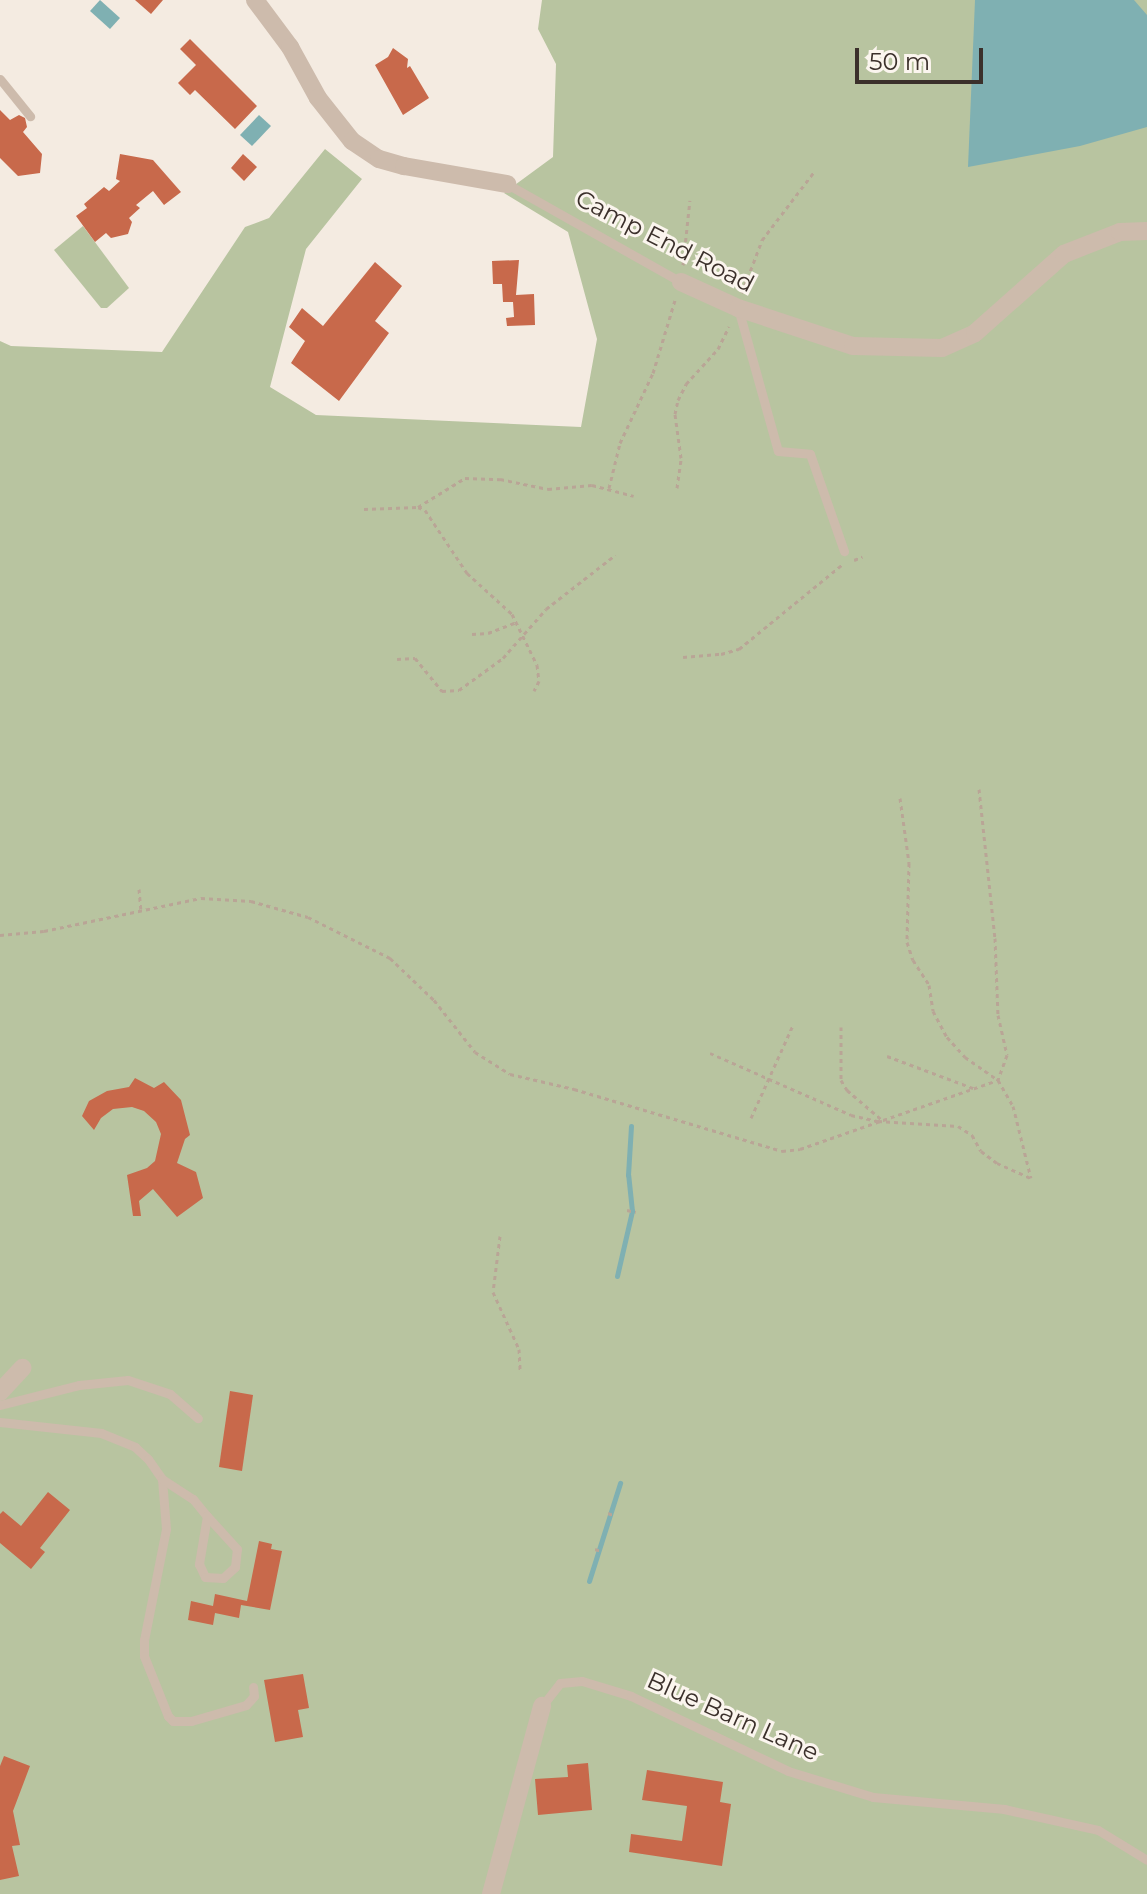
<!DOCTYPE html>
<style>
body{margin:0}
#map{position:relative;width:1147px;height:1894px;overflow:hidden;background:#f4ebe1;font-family:Montserrat,sans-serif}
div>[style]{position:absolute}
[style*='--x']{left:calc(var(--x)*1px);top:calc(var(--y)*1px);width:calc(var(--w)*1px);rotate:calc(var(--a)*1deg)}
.green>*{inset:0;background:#b8c4a0}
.water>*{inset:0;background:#7fb0b2}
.stream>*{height:5px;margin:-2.5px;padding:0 2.5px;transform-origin:2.5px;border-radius:2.5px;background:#7fb0b2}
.building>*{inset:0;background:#c8694b}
.path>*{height:3px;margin-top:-1.5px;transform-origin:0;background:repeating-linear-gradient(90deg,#b9a596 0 4px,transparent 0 8px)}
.lane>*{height:9px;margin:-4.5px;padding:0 4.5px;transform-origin:4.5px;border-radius:4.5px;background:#cdbbac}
.street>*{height:18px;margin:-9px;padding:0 9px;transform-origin:9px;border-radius:9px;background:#cdbbac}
span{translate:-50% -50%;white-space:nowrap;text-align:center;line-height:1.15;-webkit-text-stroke:6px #fbf5ee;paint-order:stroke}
.street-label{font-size:24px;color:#3b302b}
.scale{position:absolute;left:855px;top:48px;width:128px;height:36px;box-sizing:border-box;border:4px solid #3b302b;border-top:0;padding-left:10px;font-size:24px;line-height:28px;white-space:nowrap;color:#3b302b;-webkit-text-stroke:6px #fbf5ee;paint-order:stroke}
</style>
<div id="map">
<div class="green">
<div style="clip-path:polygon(542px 0,1147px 0,1147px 1894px,0 1894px,0 341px,11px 346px,162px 352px,245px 227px,269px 218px,325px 149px,362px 179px,306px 249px,270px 387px,316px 415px,581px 427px,597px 339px,568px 232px,504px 193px,553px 157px,556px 64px,538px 29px)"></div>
<div style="clip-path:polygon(83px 226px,129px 288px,107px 308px,101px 308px,54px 250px)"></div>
</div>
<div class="water">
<div style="clip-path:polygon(100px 0,120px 18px,110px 29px,90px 11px)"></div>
<div style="clip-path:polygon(975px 0,1134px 0,1147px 15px,1147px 127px,1080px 146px,968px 167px)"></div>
<div style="clip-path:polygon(259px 115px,271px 126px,252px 146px,240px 135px)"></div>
</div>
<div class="stream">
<div style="--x:617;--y:1276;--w:67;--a:-77"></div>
<div style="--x:632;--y:1211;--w:36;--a:-96"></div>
<div style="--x:628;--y:1175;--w:49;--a:-86.5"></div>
<div style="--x:589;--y:1581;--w:103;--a:-72.4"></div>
</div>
<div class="building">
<div style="clip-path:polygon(135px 0,163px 0,151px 14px)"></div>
<div style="clip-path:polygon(190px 39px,257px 106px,235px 129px,195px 90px,190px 95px,178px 83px,196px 65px,180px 49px)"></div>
<div style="clip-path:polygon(393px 48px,408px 59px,407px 68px,410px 66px,429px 98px,403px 115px,375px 65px,388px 57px)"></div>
<div style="clip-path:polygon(0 110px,10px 120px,19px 115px,25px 118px,27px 127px,23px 132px,42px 154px,40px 173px,18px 176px,0 158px)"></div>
<div style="clip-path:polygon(120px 154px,153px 160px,181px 192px,164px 205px,153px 191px,136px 205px,140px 208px,129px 218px,132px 222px,128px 234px,111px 238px,106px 233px,95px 242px,76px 216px,87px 208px,84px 204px,104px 187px,109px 191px,120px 181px,116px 179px)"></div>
<div style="clip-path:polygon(243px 154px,257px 167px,244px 181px,231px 168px)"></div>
<div style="clip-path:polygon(519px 260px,516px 295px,534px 294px,535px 325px,507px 326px,506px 318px,514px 317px,513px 302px,503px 302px,502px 284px,493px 284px,492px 261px)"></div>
<div style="clip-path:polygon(375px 262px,402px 286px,375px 321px,389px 333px,339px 401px,291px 363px,305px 341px,289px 327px,302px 308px,323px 326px)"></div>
<div style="clip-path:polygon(135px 1078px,154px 1088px,164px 1082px,181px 1100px,190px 1135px,185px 1139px,177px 1163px,196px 1172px,203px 1198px,177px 1217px,153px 1189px,139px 1201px,141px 1216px,133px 1216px,127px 1175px,147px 1168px,155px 1161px,161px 1134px,156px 1122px,144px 1111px,132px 1107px,113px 1109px,101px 1118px,94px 1130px,82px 1116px,89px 1101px,107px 1091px,129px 1087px)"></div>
<div style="clip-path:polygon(230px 1391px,253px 1395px,242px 1471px,219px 1467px)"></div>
<div style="clip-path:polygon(48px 1492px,70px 1510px,40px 1548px,45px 1552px,31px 1569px,0 1543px,0 1514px,3px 1511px,21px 1526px)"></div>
<div style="clip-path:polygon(259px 1541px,272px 1544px,271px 1549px,282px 1551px,270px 1610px,241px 1605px,239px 1618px,215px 1613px,213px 1625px,188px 1620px,191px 1601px,213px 1606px,215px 1594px,247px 1601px)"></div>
<div style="clip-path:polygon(303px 1674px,309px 1708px,298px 1710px,303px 1737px,275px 1742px,264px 1680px)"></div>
<div style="clip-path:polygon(4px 1756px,30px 1766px,13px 1811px,20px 1845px,12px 1846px,19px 1876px,0 1880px,0 1766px)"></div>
<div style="clip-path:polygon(588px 1763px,592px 1810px,538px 1815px,535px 1779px,568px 1777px,567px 1765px)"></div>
<div style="clip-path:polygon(647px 1770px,723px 1782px,720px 1802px,731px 1804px,722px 1866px,629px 1852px,631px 1834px,682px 1841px,687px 1806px,642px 1800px)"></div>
</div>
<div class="path">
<div style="--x:683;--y:265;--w:65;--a:-83.9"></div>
<div style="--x:742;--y:293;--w:57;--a:-69.3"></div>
<div style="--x:762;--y:240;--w:86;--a:-52.6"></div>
<div style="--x:609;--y:488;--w:46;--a:-76.3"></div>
<div style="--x:620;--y:443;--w:77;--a:-64.8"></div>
<div style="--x:653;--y:373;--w:76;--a:-73.2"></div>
<div style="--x:677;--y:488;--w:30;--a:-82"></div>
<div style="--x:681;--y:458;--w:44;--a:-97.8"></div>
<div style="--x:675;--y:414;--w:14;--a:-78"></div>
<div style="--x:678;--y:400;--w:18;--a:-63"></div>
<div style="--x:686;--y:384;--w:47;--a:-47.6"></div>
<div style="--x:718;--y:349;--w:25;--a:-64"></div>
<div style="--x:418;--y:507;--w:55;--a:-31.7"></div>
<div style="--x:465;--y:478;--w:35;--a:2"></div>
<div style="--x:500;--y:479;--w:49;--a:11.8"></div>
<div style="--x:548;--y:489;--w:44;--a:-5.2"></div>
<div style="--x:592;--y:485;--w:43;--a:14.7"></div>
<div style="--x:364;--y:509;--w:54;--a:-2.1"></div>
<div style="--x:418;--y:507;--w:8;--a:23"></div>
<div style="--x:425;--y:510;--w:76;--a:56.3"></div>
<div style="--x:467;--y:573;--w:61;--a:42.3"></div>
<div style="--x:512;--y:614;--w:57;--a:63.9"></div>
<div style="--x:537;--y:665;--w:16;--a:83"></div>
<div style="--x:539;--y:681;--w:11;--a:117"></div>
<div style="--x:854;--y:560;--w:9;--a:-21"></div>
<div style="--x:472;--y:634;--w:16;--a:-4"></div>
<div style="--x:488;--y:633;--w:30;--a:-21"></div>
<div style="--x:683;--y:657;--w:38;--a:-5"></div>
<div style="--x:721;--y:654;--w:19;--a:-16"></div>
<div style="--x:739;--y:649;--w:134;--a:-39.3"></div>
<div style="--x:397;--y:659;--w:18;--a:-3"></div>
<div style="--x:415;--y:658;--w:43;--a:50.7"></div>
<div style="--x:442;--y:691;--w:17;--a:-3"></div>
<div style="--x:459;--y:690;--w:54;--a:-36"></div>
<div style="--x:503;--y:658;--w:65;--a:-48.7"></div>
<div style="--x:546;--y:609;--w:88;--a:-38"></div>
<div style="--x:979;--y:789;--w:150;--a:83.9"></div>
<div style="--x:995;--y:938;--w:77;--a:87.8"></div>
<div style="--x:998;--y:1015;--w:41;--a:77.3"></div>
<div style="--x:1007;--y:1055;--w:27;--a:110"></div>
<div style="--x:998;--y:1080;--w:30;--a:60"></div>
<div style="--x:1013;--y:1106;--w:74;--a:76"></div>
<div style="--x:900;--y:798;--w:66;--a:82.1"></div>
<div style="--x:909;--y:863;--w:79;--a:91.5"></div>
<div style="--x:907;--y:942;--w:19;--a:72"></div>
<div style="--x:913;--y:960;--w:30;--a:57"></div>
<div style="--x:929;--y:985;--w:26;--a:81"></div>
<div style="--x:933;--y:1011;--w:30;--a:62"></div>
<div style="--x:947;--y:1037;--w:27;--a:48"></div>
<div style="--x:965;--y:1057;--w:40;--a:34.9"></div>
<div style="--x:139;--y:889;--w:22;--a:85"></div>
<div style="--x:0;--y:935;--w:44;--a:-5.2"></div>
<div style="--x:44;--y:931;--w:160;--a:-11.9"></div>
<div style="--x:201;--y:898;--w:50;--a:3.4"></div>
<div style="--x:251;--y:901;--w:59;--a:15.7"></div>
<div style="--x:308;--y:917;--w:92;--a:26.6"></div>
<div style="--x:390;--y:958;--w:61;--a:43.7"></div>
<div style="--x:434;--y:1000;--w:66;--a:51.7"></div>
<div style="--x:475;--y:1052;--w:41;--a:32.2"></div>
<div style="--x:510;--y:1074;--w:66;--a:13.2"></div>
<div style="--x:574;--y:1089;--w:217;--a:16.6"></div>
<div style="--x:782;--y:1151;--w:18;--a:-6"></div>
<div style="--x:800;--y:1149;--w:210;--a:-19.2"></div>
<div style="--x:841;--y:1027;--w:53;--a:90"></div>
<div style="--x:841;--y:1080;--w:12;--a:59"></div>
<div style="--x:847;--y:1090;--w:46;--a:40.6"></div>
<div style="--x:710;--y:1053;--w:154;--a:23.7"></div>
<div style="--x:851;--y:1115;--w:28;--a:13"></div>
<div style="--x:878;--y:1121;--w:80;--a:3.6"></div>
<div style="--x:958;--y:1126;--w:17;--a:33"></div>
<div style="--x:972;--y:1135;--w:18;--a:61"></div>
<div style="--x:981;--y:1151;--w:20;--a:37"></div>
<div style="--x:997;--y:1163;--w:37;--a:24"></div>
<div style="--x:887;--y:1056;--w:92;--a:20.4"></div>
<div style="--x:751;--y:1118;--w:102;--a:-65.7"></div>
<div style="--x:627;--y:1210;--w:9;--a:13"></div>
<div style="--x:500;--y:1236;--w:56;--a:97.1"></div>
<div style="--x:493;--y:1292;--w:63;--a:65.5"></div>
<div style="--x:519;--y:1349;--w:22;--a:87"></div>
<div style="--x:608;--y:1513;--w:5;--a:22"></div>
<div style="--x:595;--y:1549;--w:6;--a:18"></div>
</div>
<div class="lane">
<div style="--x:0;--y:79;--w:48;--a:51"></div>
<div style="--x:507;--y:184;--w:200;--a:29.4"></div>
<div style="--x:738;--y:308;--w:148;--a:74.4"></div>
<div style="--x:778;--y:451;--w:32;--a:5"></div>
<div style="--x:810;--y:454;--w:103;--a:70.7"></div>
<div style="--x:0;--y:1405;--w:81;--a:-14.2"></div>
<div style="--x:79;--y:1385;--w:49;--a:-5.8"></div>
<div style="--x:128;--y:1380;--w:44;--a:18.4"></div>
<div style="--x:170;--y:1394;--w:37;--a:41"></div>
<div style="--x:0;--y:1422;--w:102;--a:6.2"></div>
<div style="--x:101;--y:1433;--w:37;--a:22"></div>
<div style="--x:135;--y:1447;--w:18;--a:43"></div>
<div style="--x:148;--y:1459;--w:24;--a:55"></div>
<div style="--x:162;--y:1479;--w:50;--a:85.4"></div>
<div style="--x:166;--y:1529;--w:113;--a:101.2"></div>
<div style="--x:144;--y:1640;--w:16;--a:90"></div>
<div style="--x:144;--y:1656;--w:65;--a:68.2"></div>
<div style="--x:168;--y:1716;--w:7;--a:45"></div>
<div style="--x:173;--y:1721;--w:18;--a:0"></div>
<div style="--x:191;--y:1721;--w:57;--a:-16.2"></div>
<div style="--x:246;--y:1705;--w:12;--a:-48"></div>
<div style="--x:254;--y:1696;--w:9;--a:-96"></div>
<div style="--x:162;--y:1479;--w:37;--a:33"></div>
<div style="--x:193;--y:1499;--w:22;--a:51"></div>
<div style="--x:207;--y:1516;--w:49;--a:99.5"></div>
<div style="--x:199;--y:1564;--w:14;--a:65"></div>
<div style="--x:205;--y:1577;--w:18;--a:3"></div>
<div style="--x:223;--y:1578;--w:16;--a:-43"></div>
<div style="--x:235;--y:1567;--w:18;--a:-84"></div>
<div style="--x:237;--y:1549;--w:45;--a:-132.3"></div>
<div style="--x:542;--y:1706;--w:29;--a:-52"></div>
<div style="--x:560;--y:1683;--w:22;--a:-5"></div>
<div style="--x:582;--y:1681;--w:51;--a:17"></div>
<div style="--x:631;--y:1696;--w:174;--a:25.5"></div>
<div style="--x:788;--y:1771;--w:89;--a:17"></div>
<div style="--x:873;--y:1797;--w:132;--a:5.2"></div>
<div style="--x:1004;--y:1809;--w:96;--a:12.6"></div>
<div style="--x:1098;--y:1830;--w:57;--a:31.5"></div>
</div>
<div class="street">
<div style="--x:255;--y:0;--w:59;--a:53.3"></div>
<div style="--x:290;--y:47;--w:58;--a:61.2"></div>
<div style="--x:318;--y:98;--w:55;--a:51.7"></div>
<div style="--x:352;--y:141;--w:32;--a:34"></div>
<div style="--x:379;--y:159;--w:26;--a:16"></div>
<div style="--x:404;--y:166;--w:105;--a:9.9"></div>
<div style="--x:681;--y:282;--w:63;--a:24.5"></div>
<div style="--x:738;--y:308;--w:121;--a:18.3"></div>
<div style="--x:853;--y:346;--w:89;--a:1.3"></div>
<div style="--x:942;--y:348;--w:36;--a:-24"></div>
<div style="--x:975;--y:333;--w:119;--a:-41.6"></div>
<div style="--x:1064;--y:254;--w:60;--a:-21.4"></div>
<div style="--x:1120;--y:232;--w:27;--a:-2"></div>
<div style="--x:0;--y:1392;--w:33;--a:-47"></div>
<div style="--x:491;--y:1894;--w:195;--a:-74.8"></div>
</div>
<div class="street-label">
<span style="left:665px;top:241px;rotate:27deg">Camp End Road</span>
<span style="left:733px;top:1716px;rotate:24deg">Blue Barn Lane</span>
</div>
<div class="scale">50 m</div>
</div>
